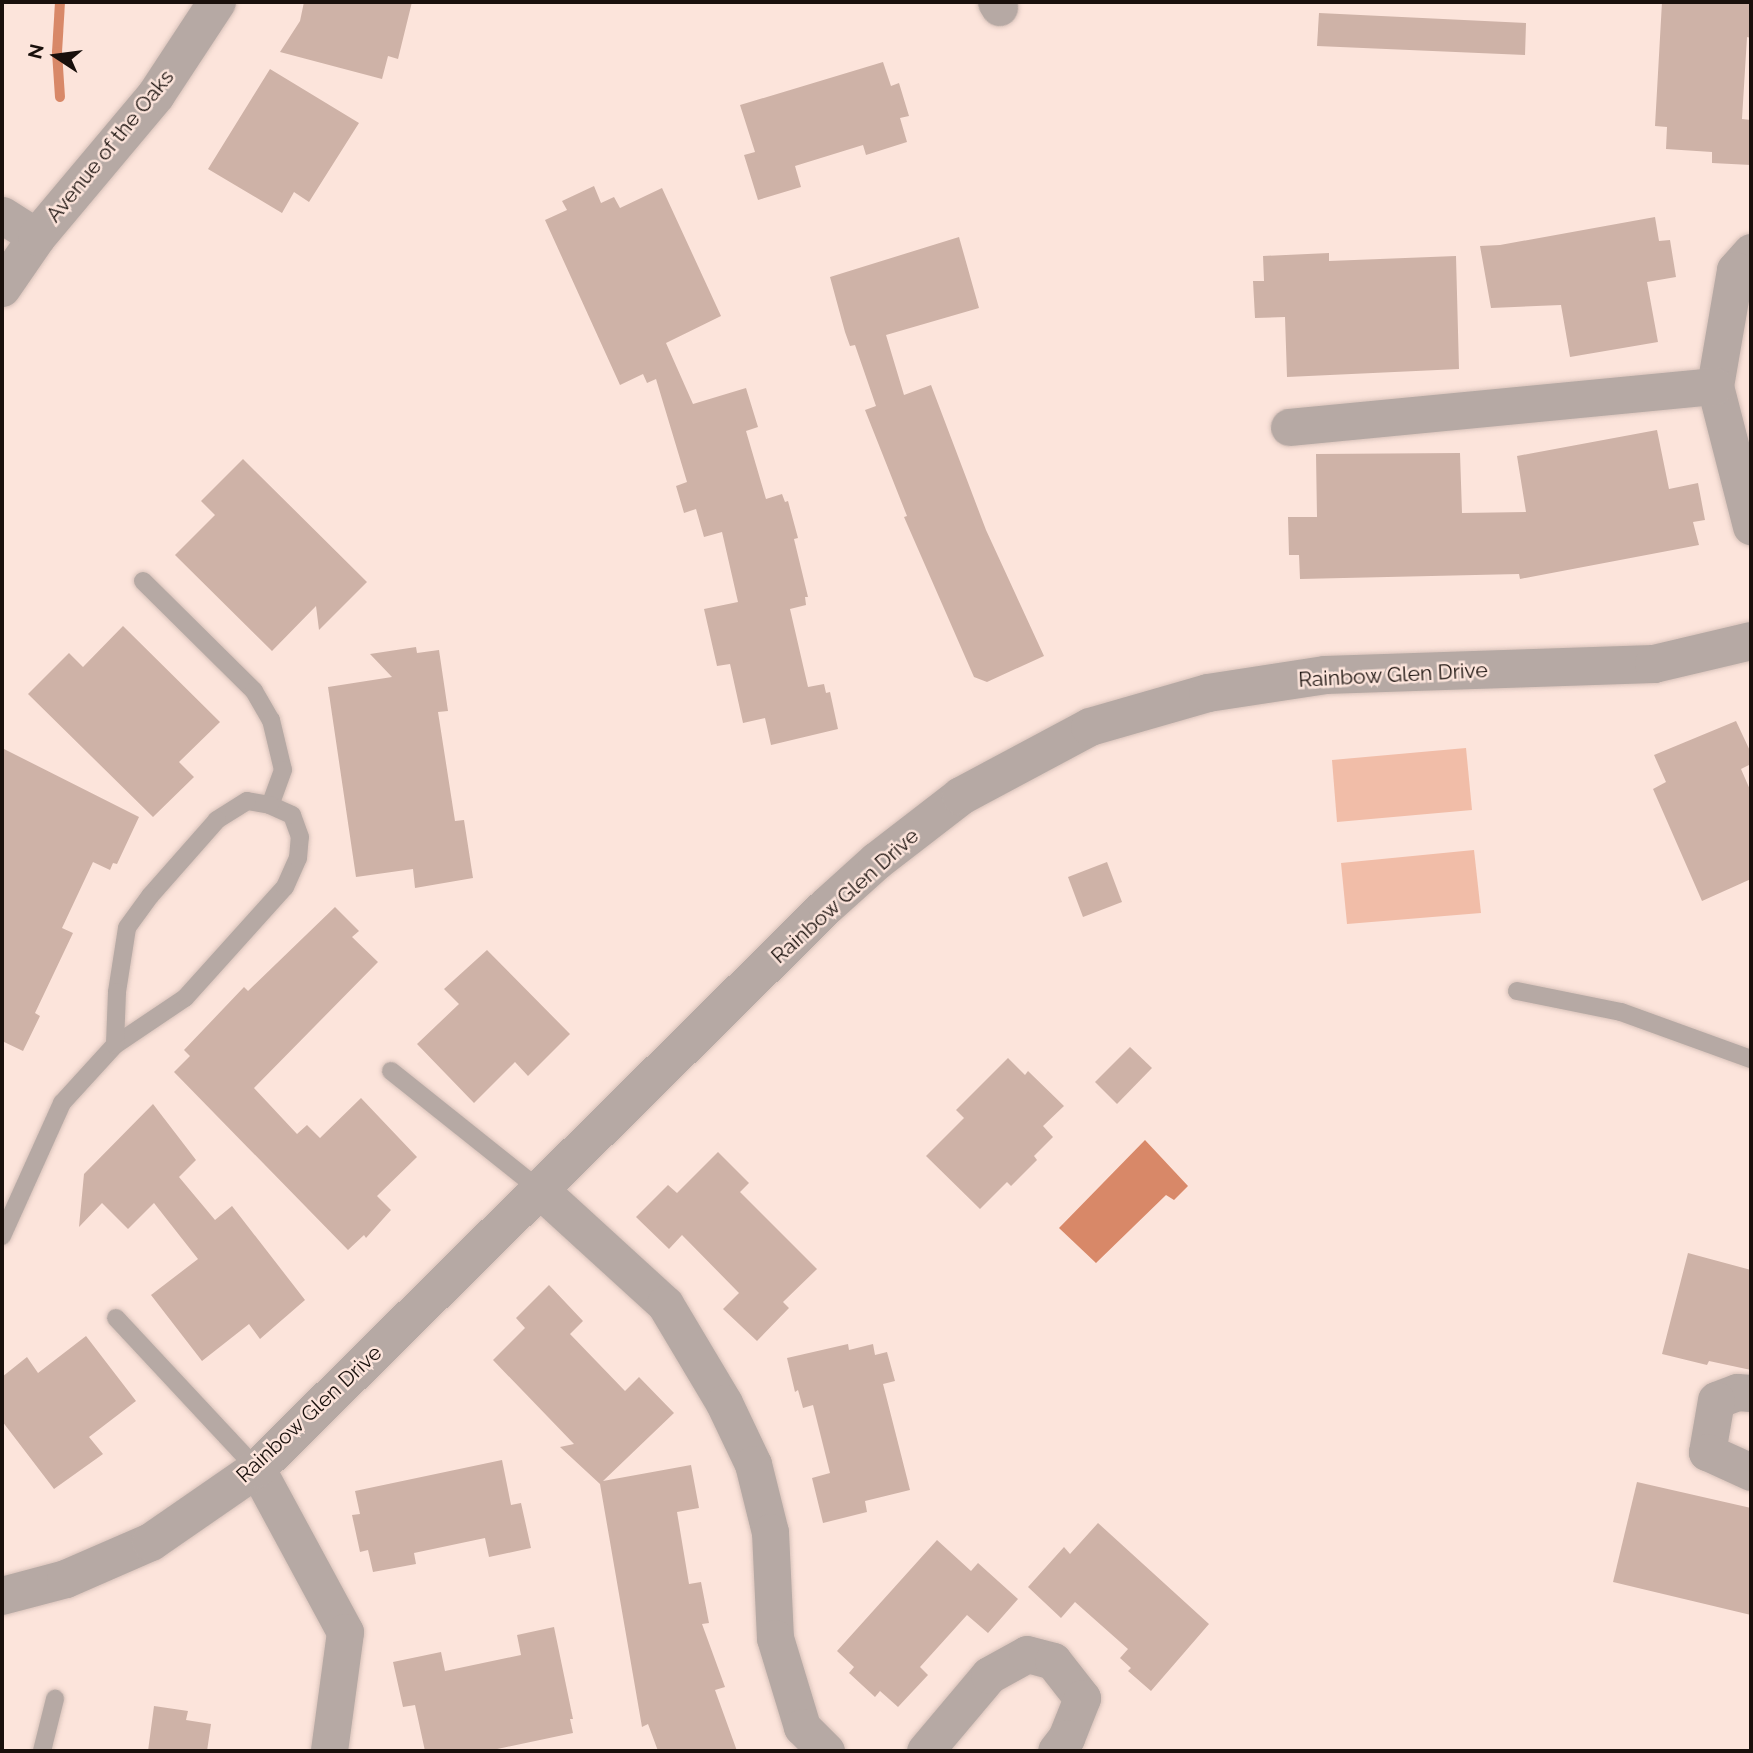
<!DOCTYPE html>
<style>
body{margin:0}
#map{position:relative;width:1753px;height:1753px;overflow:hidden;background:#fce4db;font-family:Raleway,sans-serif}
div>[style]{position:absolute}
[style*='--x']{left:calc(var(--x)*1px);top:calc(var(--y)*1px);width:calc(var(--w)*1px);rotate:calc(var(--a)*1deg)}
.green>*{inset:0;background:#f1bda8}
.water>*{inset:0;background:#d88868}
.stream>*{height:10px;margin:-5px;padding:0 5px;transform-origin:5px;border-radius:5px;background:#d88868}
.building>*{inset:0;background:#ceb2a7}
.roads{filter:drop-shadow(0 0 2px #d8c2ba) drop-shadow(0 0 2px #d8c2ba)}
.service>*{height:18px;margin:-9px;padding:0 9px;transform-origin:9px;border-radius:9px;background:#b6a9a4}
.minor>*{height:37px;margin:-18.5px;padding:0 18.5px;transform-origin:18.5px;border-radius:18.5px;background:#b6a9a4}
.tertiary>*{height:38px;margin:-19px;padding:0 19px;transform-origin:19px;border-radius:19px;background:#b6a9a4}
span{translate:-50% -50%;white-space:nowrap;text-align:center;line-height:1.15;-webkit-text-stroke:5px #fce4db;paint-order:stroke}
.street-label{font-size:21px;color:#19100c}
.frame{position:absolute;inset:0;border:4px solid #19100c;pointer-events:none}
.north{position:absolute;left:21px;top:21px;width:70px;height:70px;-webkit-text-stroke:5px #fce4db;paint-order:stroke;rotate:283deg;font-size:19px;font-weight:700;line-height:28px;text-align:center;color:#19100c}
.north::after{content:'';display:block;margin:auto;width:24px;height:32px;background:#19100c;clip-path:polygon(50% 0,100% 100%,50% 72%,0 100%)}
</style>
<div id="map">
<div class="green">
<div style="clip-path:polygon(1466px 748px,1472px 810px,1337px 822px,1332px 760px)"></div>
<div style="clip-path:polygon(1474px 850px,1481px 913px,1347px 924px,1341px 863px)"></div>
</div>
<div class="water">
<div style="clip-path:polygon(1145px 1140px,1188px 1186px,1174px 1200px,1166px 1195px,1096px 1263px,1059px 1228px)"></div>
</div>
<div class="stream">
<div style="--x:60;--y:2;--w:50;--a:93.4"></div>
<div style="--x:57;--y:52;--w:45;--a:86.2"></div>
</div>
<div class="building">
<div style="clip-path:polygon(304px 2px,412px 2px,398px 59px,388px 56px,382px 79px,280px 52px,300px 21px)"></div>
<div style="clip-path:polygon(1662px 2px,1751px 2px,1751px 38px,1747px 37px,1742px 119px,1751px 120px,1751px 165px,1712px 163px,1712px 152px,1666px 149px,1667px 127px,1655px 126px)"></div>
<div style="clip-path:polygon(1319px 13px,1526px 23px,1525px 55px,1317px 46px)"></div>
<div style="clip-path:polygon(883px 62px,891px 86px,899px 83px,909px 116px,900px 118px,907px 142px,866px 155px,863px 145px,795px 166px,801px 187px,758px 200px,744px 155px,755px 152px,740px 105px)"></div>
<div style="clip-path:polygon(270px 69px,359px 123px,309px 202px,294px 192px,282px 213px,208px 169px)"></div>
<div style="clip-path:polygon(594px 186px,601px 203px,614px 197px,620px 208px,662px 188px,721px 316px,666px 343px,693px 404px,746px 388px,758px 427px,746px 431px,766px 499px,782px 494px,785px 502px,788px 501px,798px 538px,794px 539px,808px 597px,805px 597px,806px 605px,790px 609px,808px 687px,824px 684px,826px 693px,830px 692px,838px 729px,771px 745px,765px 718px,743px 723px,730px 664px,717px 666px,704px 609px,738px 602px,722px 532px,704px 537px,696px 509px,684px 513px,676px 486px,687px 482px,656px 379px,647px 383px,643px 374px,620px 385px,545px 220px,567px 210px,562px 201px)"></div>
<div style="clip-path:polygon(1655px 217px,1659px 241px,1670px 240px,1676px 277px,1647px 282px,1658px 342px,1570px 357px,1561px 305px,1491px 308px,1480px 246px,1500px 245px)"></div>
<div style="clip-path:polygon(959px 237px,979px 308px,886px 335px,904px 395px,931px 385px,986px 530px,1044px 656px,987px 682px,974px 677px,904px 517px,907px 516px,865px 410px,876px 406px,855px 345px,850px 346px,845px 332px,830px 277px)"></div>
<div style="clip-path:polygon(1329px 253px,1329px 261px,1456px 256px,1459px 369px,1287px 377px,1285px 317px,1255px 318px,1253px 281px,1264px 281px,1263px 256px)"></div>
<div style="clip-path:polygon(1657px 430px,1669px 489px,1698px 483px,1705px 520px,1693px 522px,1699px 545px,1520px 579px,1519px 574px,1300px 579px,1299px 555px,1289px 555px,1288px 517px,1317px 517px,1316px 454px,1460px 453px,1462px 513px,1526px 512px,1517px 456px)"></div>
<div style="clip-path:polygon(243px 459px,367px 582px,319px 630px,316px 606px,272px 651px,175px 555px,215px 515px,201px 501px)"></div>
<div style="clip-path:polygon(123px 626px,220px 722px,179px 762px,194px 777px,153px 817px,28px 694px,69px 653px,83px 667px)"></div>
<div style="clip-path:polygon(416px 647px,417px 653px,439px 650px,448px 711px,438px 712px,455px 821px,464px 820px,473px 878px,415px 888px,413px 869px,356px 877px,328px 687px,392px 677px,370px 654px)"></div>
<div style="clip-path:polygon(1736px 721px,1751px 753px,1751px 764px,1741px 769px,1751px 792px,1751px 879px,1702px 901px,1653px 789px,1666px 782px,1654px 755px)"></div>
<div style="clip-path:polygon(2px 748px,139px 817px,117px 864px,113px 863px,110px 870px,93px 862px,62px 928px,73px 933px,35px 1013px,40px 1016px,23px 1051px,2px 1041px)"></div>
<div style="clip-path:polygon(1107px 862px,1122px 902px,1083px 917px,1068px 877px)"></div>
<div style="clip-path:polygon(335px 907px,359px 931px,352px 937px,378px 962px,254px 1088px,297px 1134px,307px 1125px,320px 1138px,361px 1098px,417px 1157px,377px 1196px,391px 1210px,366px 1238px,364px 1235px,348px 1250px,174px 1072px,190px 1056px,184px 1050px,244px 987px,248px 991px)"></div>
<div style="clip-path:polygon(487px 950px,570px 1034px,528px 1076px,515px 1062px,474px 1103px,417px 1044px,459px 1004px,444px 989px)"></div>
<div style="clip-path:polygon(1130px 1047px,1152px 1068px,1117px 1104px,1095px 1082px)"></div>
<div style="clip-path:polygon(1008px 1058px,1025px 1075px,1028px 1071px,1064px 1106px,1043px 1126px,1053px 1137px,1034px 1156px,1037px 1160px,1011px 1186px,1007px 1182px,980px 1209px,926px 1156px,964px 1118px,956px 1110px)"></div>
<div style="clip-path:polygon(153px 1104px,196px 1160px,179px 1177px,215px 1220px,232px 1206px,305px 1300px,260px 1339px,249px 1324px,202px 1361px,151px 1295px,198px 1259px,154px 1203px,128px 1229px,102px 1203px,79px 1227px,84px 1174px)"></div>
<div style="clip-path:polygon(718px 1152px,749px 1183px,740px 1192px,817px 1269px,783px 1302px,789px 1308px,757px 1341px,723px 1309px,739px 1293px,682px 1235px,669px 1249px,636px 1217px,668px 1185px,677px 1193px)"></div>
<div style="clip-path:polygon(1688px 1253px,1751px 1270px,1751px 1370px,1709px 1361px,1707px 1365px,1662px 1354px)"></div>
<div style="clip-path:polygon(549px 1285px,583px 1321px,570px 1334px,625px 1391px,639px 1377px,674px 1413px,603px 1481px,691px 1465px,699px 1508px,677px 1512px,689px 1584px,701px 1582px,709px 1623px,702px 1624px,725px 1687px,715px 1690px,737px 1751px,658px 1751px,648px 1724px,642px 1727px,600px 1484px,560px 1447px,574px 1444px,493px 1360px,525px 1328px,516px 1318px)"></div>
<div style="clip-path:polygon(86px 1336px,136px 1401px,89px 1437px,103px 1454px,54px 1489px,2px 1421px,2px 1377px,27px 1357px,38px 1373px)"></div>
<div style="clip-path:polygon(848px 1344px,849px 1350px,873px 1344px,875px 1355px,887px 1352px,895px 1381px,883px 1384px,910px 1490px,865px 1501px,867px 1512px,823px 1523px,812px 1478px,830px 1473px,813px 1405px,803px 1408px,798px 1390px,795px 1392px,787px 1358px)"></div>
<div style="clip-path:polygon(502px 1460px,511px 1505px,521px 1503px,531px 1548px,489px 1557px,485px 1538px,414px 1553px,416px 1564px,373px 1572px,368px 1550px,360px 1552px,352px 1515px,360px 1514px,355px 1491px)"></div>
<div style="clip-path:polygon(1637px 1482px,1751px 1508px,1751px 1615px,1613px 1582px)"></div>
<div style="clip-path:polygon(1098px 1523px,1209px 1624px,1151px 1691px,1128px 1671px,1131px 1668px,1120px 1658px,1128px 1649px,1075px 1602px,1061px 1618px,1028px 1587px,1064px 1547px,1070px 1554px)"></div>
<div style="clip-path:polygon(937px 1540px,971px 1571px,978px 1563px,1018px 1599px,988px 1633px,967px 1615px,920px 1667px,928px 1675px,898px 1707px,880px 1691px,875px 1697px,849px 1673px,854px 1667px,837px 1651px)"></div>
<div style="clip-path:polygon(554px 1627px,573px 1719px,570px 1719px,573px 1733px,488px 1751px,425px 1751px,415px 1705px,403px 1707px,393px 1662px,441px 1652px,445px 1671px,521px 1655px,517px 1635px)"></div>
<div style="clip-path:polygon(154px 1706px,188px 1711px,186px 1720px,211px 1724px,207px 1751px,148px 1751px)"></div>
</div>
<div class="roads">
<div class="service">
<div style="--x:143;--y:581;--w:156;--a:44.7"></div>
<div style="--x:254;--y:691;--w:34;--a:60"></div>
<div style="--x:271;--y:720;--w:51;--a:76.5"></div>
<div style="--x:283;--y:770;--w:37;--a:110"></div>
<div style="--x:1517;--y:991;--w:106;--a:11.4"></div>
<div style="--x:1621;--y:1012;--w:138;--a:19.9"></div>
<div style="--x:391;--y:1071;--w:191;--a:38.6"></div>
<div style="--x:2;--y:1236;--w:146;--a:-65.7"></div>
<div style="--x:62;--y:1103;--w:79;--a:-47.6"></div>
<div style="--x:115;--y:1045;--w:84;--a:-33.9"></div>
<div style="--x:185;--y:998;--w:149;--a:-48"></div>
<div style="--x:285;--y:887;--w:32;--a:-66"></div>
<div style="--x:298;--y:858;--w:21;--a:-85"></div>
<div style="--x:300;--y:837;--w:23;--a:-110"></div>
<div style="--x:292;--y:815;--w:24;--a:-156"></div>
<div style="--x:270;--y:805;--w:23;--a:-170"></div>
<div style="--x:247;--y:801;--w:36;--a:148"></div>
<div style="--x:217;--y:820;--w:101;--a:131.4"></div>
<div style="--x:150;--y:896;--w:39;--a:126"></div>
<div style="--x:127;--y:928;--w:65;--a:98.9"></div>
<div style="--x:117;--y:992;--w:53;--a:92.2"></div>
<div style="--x:116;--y:1318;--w:207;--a:47"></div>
<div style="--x:42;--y:1751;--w:54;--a:-76"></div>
</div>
<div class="minor">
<div style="--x:996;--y:2;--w:6;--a:59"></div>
<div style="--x:2;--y:215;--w:41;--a:32.2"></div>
<div style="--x:1751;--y:252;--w:24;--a:132"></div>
<div style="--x:1735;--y:270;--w:118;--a:99.8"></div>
<div style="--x:1715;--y:386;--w:145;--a:75.6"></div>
<div style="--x:1289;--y:427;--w:428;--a:-5.5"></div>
<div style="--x:540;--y:1190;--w:169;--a:42.4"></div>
<div style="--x:665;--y:1304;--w:115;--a:59.2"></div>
<div style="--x:724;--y:1403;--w:68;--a:64.6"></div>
<div style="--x:753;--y:1464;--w:70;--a:76"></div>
<div style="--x:770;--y:1532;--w:106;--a:87.3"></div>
<div style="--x:775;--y:1638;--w:93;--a:73.1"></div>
<div style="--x:802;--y:1727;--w:34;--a:45"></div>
<div style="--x:1751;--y:1393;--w:14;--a:-176"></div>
<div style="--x:1737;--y:1392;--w:22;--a:159"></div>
<div style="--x:1716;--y:1400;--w:53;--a:99.8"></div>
<div style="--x:1707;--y:1452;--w:48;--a:24.4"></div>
<div style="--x:257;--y:1469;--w:185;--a:61.6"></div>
<div style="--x:345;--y:1632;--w:120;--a:97.7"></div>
<div style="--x:925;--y:1751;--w:99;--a:-49.9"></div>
<div style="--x:989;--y:1675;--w:43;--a:-28.9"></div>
<div style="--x:1027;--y:1654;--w:27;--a:15"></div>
<div style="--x:1053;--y:1661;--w:47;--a:51.9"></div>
<div style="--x:1082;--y:1698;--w:43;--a:111.8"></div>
<div style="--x:1066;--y:1738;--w:16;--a:128"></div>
</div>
<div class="tertiary">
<div style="--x:2;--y:288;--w:62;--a:-55.5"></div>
<div style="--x:37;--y:237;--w:185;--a:-50"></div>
<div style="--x:156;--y:95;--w:111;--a:-56.7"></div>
<div style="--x:2;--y:1596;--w:66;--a:-14.9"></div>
<div style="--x:66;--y:1579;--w:93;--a:-23.5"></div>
<div style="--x:151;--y:1542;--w:129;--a:-34.6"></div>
<div style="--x:257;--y:1469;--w:801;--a:-44.65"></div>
<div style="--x:827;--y:906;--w:67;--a:-42"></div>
<div style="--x:877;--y:861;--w:106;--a:-37.7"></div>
<div style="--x:961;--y:796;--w:146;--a:-28.1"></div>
<div style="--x:1090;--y:727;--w:123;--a:-16.1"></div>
<div style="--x:1208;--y:693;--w:118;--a:-8.7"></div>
<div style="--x:1325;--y:675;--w:329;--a:-1.9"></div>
<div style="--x:1654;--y:664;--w:100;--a:-13.3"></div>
</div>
</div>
<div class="street-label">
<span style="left:110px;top:146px;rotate:-51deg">Avenue of the Oaks</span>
<span style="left:1393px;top:675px;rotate:-3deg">Rainbow Glen Drive</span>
<span style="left:845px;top:896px;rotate:-42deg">Rainbow Glen Drive</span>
<span style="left:309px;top:1414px;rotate:-43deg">Rainbow Glen Drive</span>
</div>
<div class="frame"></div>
<div class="north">N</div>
</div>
